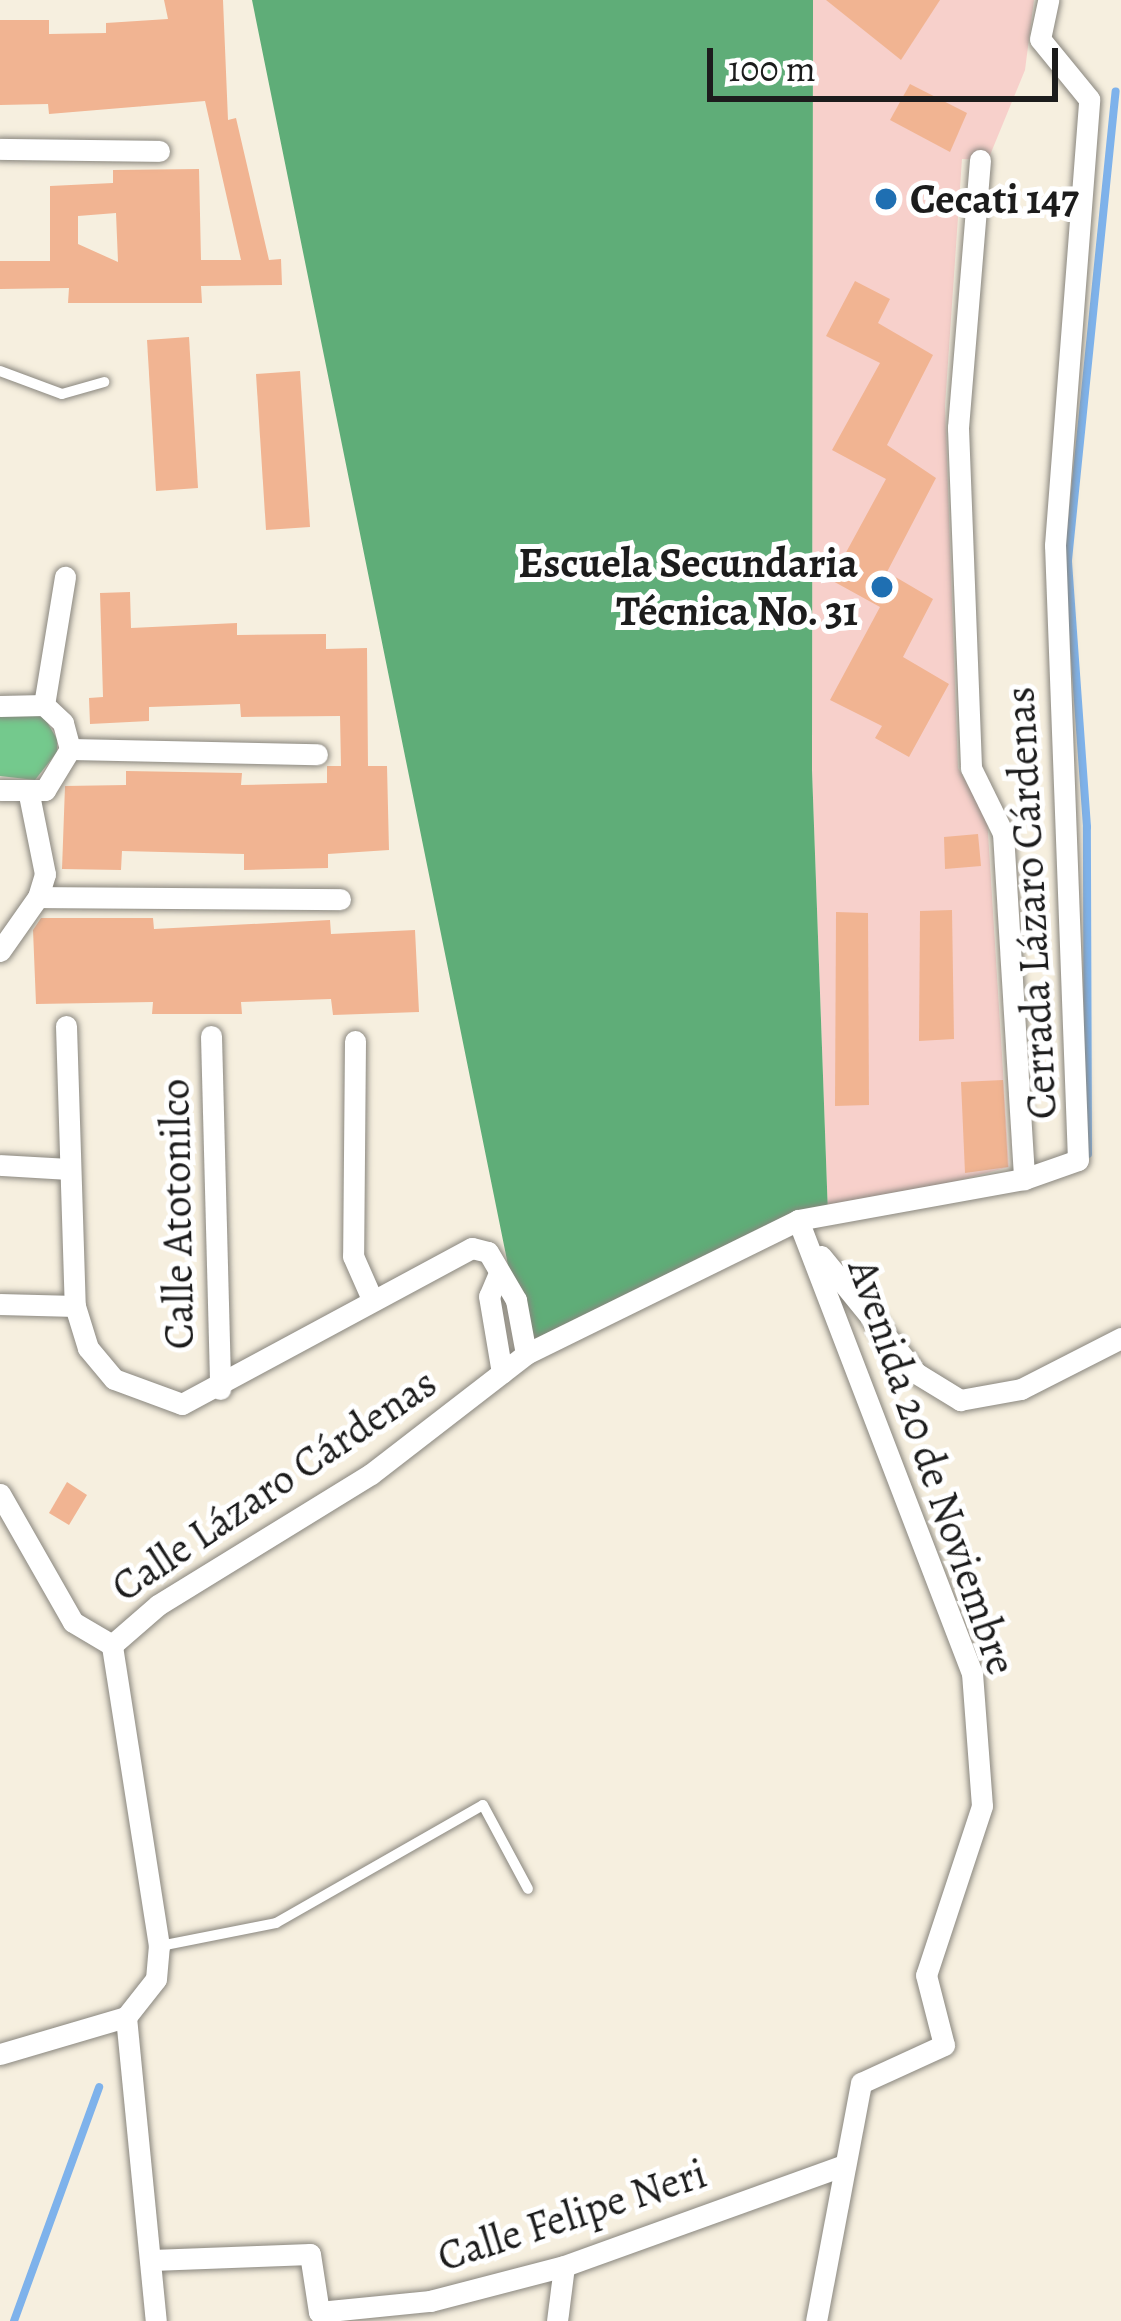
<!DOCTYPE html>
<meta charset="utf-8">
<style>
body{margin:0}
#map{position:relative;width:1121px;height:2321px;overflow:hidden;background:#f6efdf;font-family:Alegreya,serif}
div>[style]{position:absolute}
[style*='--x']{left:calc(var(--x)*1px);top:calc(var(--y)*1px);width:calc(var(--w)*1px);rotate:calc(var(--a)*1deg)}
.built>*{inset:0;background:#f7d0cb}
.green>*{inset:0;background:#74c98d}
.forest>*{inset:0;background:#5fad78}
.stream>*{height:8px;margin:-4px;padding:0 4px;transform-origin:4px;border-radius:4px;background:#7eb2eb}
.building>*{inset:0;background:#f1b492}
.roads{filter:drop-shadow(0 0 3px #89867e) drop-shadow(0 0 3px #89867e)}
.service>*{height:10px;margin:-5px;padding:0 5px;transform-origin:5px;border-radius:5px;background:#fff}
.minor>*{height:21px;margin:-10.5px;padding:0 10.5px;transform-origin:10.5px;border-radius:10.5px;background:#fff}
.dots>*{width:33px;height:33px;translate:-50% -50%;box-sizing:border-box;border:6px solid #fff;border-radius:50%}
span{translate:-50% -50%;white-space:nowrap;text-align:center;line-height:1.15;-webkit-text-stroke:10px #fff;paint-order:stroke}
.poi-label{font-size:42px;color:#1c1c1c;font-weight:700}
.left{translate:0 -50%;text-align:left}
.right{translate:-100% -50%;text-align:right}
.street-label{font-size:42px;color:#1c1c1c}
.scale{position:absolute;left:707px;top:48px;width:351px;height:54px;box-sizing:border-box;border:6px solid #1c1c1c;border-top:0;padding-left:15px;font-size:36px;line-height:42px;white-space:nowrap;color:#1c1c1c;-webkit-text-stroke:9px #fff;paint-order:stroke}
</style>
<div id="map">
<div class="built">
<div style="clip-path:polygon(813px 0,1034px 0,1025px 70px,988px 160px,962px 159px,945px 406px,958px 768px,987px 817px,1009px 1167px,828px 1215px,812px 770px)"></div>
</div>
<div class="green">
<div style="clip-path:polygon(12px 711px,44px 717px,57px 739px,57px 752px,35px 780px,0 776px,0 717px)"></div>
</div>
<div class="forest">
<div style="clip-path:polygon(252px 0,813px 0,812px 770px,828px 1215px,526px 1354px)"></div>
</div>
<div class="stream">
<div style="--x:1088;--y:1154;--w:327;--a:-90.2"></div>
<div style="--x:1087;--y:827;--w:268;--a:-94.1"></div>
<div style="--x:1068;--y:560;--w:471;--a:-84.2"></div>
<div style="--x:14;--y:2321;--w:249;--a:-70"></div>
</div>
<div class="building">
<div style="clip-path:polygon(evenodd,164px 0,223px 0,228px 120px,236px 118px,269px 260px,281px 259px,282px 285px,201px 286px,202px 303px,68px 303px,69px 288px,0 289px,0 261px,50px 261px,50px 186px,113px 183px,113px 170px,199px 169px,201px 260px,241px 260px,205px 101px,49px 114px,48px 104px,0 105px,0 20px,49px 20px,49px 34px,106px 33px,106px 23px,168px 19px,164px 0,116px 213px,118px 262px,78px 244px,78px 216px,116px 213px)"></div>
<div style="clip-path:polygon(826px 0,940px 0,901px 60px)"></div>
<div style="clip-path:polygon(910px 84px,967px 113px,950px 152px,890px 120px)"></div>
<div style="clip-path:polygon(855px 281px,890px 299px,878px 323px,933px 355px,887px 445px,936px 478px,887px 572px,933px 599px,903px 657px,949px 684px,909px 757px,875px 738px,882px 726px,830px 700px,880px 607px,831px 580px,886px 479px,832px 450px,880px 363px,826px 336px)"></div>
<div style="clip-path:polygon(189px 337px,198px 488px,156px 491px,147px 340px)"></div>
<div style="clip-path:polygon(300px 371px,310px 527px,266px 530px,256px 374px)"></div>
<div style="clip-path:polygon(130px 592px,131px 628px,237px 623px,237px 635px,326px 634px,326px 649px,367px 648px,368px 766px,387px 766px,389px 850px,328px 854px,328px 868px,244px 870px,244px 854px,122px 851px,121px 870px,62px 869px,65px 786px,126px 785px,126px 771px,242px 773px,241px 785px,327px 783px,327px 766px,341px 766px,340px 716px,241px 717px,240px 704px,149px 707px,149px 721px,90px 724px,89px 698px,103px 697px,100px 593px)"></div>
<div style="clip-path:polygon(978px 834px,981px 866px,945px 869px,944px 837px)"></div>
<div style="clip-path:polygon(952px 910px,954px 1039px,919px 1041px,920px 911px)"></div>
<div style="clip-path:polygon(836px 912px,868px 913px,869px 1105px,835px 1106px)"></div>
<div style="clip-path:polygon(41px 918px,153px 918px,154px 929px,330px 920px,331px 934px,415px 930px,419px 1012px,333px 1015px,331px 999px,241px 1002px,242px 1014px,152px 1014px,153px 1002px,36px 1004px,33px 930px)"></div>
<div style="clip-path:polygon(1003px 1080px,1008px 1167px,965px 1173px,961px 1082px)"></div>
<div style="clip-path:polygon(67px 1482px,87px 1495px,69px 1525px,49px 1513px)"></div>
</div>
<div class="roads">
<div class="service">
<div style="--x:0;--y:371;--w:66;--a:20.4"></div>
<div style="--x:62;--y:394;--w:44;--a:-15.9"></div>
<div style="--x:160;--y:1946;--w:118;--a:-11.2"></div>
<div style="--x:276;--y:1923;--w:238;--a:-29.7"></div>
<div style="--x:483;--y:1805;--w:95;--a:61.8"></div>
</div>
<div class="minor">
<div style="--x:0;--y:149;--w:159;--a:0.7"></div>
<div style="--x:980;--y:160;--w:269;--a:94.7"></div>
<div style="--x:958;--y:428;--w:340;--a:87.8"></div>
<div style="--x:971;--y:768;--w:72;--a:63.8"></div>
<div style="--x:1003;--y:833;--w:347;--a:86.5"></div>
<div style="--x:44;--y:705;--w:130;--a:-80.7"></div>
<div style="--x:0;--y:706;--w:44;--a:-1.3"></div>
<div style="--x:44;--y:705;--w:26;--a:43"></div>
<div style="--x:63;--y:723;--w:27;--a:75"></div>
<div style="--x:70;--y:749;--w:48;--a:121.4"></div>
<div style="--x:45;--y:790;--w:45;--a:180"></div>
<div style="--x:70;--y:749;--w:247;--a:1.2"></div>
<div style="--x:38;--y:897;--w:302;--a:0.4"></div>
<div style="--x:0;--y:951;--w:66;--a:-54.9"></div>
<div style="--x:38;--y:897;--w:24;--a:-73"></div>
<div style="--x:45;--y:874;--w:81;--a:-101.4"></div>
<div style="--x:66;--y:1026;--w:280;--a:88.2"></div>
<div style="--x:75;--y:1306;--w:44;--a:72.8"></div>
<div style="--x:88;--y:1348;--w:40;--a:50"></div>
<div style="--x:114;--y:1379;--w:72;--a:20.2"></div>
<div style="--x:182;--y:1404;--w:329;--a:-28.3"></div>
<div style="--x:472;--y:1248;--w:16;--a:14"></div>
<div style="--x:488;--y:1252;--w:56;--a:59.7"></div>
<div style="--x:516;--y:1300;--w:55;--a:79.5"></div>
<div style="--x:211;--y:1036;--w:353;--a:88.5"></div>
<div style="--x:355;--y:1041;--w:215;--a:90.5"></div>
<div style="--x:353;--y:1256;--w:47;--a:66.2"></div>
<div style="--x:0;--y:1165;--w:67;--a:3.4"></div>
<div style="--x:798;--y:1220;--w:485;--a:69"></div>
<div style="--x:972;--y:1673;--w:133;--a:85.7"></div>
<div style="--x:982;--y:1806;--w:178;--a:108.3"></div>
<div style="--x:926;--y:1975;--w:72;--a:75.6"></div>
<div style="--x:944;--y:2045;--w:91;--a:155.4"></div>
<div style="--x:861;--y:2083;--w:242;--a:100.7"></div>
<div style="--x:821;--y:1256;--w:151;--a:50.9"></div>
<div style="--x:916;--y:1373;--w:52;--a:31.5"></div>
<div style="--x:960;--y:1400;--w:62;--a:-10.2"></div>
<div style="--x:1021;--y:1389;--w:112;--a:-27"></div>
<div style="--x:499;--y:1273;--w:25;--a:113"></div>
<div style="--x:489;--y:1296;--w:78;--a:80.4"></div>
<div style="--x:0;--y:1304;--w:75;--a:1.5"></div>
<div style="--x:0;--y:1494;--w:147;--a:60.3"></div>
<div style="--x:73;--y:1622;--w:45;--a:30.5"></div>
<div style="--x:112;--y:1645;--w:61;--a:-41"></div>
<div style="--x:158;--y:1605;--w:250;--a:-31.6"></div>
<div style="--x:371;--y:1474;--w:196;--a:-37.7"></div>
<div style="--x:526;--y:1354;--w:303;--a:-26.2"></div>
<div style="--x:798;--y:1220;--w:230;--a:-10.3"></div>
<div style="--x:1024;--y:1179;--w:57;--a:-19.4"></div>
<div style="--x:1078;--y:1160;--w:615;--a:-92.14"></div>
<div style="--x:1055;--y:545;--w:447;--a:-85.6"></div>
<div style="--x:1089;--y:99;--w:77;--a:-129.2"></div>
<div style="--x:1040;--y:39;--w:40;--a:-78"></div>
<div style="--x:126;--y:2017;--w:305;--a:84.4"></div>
<div style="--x:0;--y:2054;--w:131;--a:-16.4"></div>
<div style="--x:126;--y:2017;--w:48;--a:-51.7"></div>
<div style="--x:156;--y:1979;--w:33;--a:-85"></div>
<div style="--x:159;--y:1946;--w:305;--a:-98.9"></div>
<div style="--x:152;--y:2260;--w:158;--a:-2.2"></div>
<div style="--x:310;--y:2254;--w:59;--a:81.2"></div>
<div style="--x:319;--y:2312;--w:112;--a:-5.7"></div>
<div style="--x:430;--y:2301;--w:138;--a:-14.6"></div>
<div style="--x:564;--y:2266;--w:298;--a:-19.8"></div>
<div style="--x:557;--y:2321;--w:55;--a:-82.7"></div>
</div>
</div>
<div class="dots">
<div style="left:886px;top:199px;background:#1f6fb2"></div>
<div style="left:882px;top:587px;background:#1f6fb2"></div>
</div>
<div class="poi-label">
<span class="left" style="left:910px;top:199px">Cecati 147</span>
<span class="right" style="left:858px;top:587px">Escuela Secundaria<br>Técnica No. 31</span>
</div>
<div class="street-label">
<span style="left:1031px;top:903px;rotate:-93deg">Cerrada Lázaro Cárdenas</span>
<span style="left:177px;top:1214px;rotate:-91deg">Calle Atotonilco</span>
<span style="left:932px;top:1467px;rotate:71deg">Avenida 20 de Noviembre</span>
<span style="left:274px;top:1485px;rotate:-34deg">Calle Lázaro Cárdenas</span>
<span style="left:572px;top:2215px;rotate:-18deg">Calle Felipe Neri</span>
</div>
<div class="scale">100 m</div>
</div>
